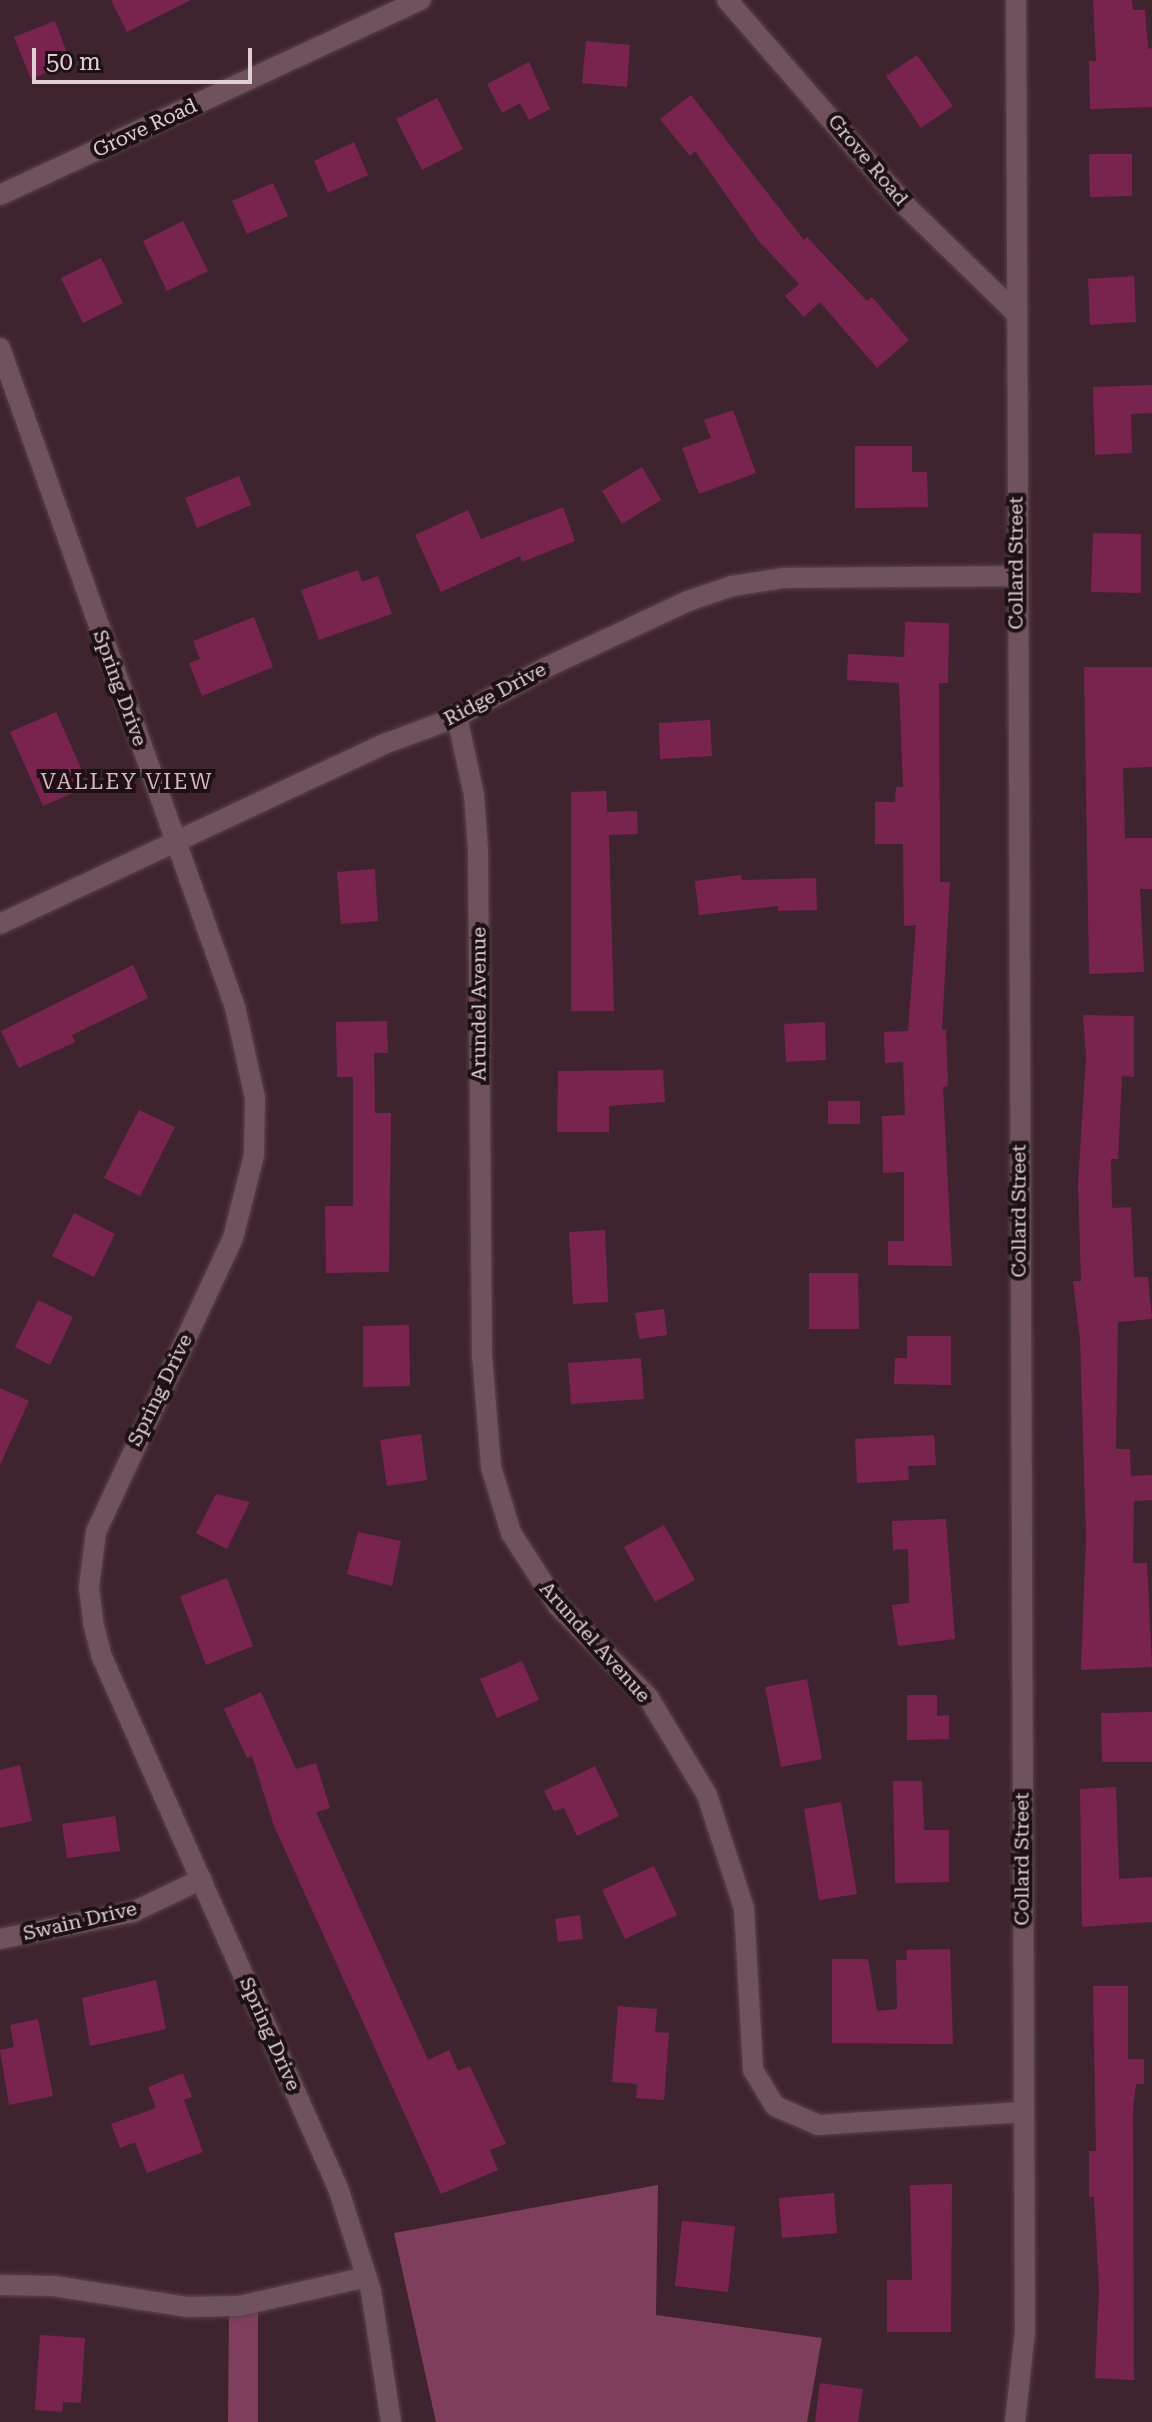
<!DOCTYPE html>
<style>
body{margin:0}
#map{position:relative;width:1152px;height:2422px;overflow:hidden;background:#3f242f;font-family:"Roboto Serif",serif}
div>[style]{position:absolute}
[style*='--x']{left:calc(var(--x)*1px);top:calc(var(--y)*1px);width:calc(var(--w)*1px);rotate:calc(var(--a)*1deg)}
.green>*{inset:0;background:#7f3e5c}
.building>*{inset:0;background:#79244f}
.roads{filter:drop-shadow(0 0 2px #59424c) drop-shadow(0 0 2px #59424c)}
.minor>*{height:20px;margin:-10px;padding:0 10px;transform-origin:10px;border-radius:10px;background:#70515e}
span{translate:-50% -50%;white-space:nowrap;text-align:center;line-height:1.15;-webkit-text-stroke:8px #1e1116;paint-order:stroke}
.street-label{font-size:20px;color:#e0ced5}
.neighbourhood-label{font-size:22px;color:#d8b5c2;letter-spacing:2px}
.scale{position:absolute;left:32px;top:48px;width:220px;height:36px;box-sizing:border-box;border:4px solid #e0ced5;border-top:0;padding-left:10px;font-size:24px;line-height:28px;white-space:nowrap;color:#e0ced5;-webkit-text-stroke:6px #1e1116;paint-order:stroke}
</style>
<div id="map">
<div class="green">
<div style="clip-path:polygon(658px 2185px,656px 2315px,822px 2338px,807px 2422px,436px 2422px,394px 2233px)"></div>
<div style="clip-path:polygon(258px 2308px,258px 2422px,228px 2422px,229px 2313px)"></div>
</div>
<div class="building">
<div style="clip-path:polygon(111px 0,191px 0,127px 32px)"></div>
<div style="clip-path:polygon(1093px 0,1132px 0,1133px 10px,1145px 10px,1148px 49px,1152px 48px,1152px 107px,1090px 109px,1089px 61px,1096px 61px)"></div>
<div style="clip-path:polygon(55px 21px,71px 63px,31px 79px,14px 37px)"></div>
<div style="clip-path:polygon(586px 41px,630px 45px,627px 87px,582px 83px)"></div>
<div style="clip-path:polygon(917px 55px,953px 106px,921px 128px,886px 76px)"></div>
<div style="clip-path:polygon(529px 62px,550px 109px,529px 120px,520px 103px,502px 113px,487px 84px)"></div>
<div style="clip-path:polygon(691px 95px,804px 240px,807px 237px,867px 301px,872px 297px,909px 340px,877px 368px,820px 302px,804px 317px,785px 296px,799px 284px,758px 240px,695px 151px,690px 156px,660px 119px)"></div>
<div style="clip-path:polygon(437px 98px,463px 149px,422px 170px,396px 119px)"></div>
<div style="clip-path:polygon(354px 142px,368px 175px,328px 193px,314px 161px)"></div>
<div style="clip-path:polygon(1089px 154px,1132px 154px,1132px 196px,1090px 197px)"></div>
<div style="clip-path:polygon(273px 183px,288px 216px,247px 234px,232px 201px)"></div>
<div style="clip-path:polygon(183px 221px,208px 271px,167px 291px,143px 241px)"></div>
<div style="clip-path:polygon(101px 258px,123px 303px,83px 323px,61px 278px)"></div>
<div style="clip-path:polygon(1134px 276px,1136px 322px,1090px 325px,1088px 279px)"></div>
<div style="clip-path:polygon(1152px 385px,1152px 413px,1131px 414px,1132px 453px,1095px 455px,1093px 387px)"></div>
<div style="clip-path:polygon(733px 410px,756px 473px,699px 494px,682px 448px,711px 438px,704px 420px)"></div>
<div style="clip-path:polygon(855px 446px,912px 446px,912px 472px,927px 472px,928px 507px,855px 508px)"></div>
<div style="clip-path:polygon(642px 467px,661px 500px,622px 524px,602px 491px)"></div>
<div style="clip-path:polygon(239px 476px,251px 505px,197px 528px,185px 498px)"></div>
<div style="clip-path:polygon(563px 507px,575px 541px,522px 562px,520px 556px,441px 592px,415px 535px,468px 510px,481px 539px)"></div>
<div style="clip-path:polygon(1093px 533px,1141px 534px,1141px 593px,1091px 592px)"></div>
<div style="clip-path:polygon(358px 570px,362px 582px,378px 576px,392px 614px,319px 640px,301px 590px)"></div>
<div style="clip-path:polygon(254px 617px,273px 667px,202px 696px,189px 663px,200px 659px,193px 641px)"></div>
<div style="clip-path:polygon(905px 622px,949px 623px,948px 683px,939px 683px,940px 882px,950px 882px,942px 1030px,946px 1030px,948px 1086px,943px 1087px,952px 1266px,888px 1265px,888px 1241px,904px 1241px,904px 1172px,883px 1173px,882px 1116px,905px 1115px,903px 1062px,885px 1063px,884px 1032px,908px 1031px,916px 925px,904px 926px,903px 844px,875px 844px,875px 802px,895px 802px,896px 787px,903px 787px,899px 683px,847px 680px,848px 654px,904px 657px)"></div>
<div style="clip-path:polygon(1084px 667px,1152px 667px,1152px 767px,1123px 768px,1125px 838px,1152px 838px,1152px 889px,1140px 889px,1144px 972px,1089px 974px)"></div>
<div style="clip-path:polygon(56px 712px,89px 786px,43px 806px,10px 732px)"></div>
<div style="clip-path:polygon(710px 720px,712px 756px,660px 759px,659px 723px)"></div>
<div style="clip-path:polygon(606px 791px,607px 812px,637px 811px,638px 834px,609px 835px,614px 1011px,571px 1011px,571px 792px)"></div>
<div style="clip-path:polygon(375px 869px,378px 921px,341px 924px,337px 872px)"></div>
<div style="clip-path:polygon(741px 875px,742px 880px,816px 878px,817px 910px,778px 911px,778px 906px,699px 915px,695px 881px)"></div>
<div style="clip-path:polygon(133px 965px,148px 998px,72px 1035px,75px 1042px,19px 1068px,1px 1031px)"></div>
<div style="clip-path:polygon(1083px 1015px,1134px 1016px,1134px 1077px,1122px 1076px,1118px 1159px,1111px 1159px,1112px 1208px,1131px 1207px,1134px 1277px,1148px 1277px,1152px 1319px,1118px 1322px,1116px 1449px,1130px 1449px,1131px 1476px,1152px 1475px,1152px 1500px,1134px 1501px,1133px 1563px,1147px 1563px,1152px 1667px,1081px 1670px,1086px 1537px,1080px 1339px,1073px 1281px,1081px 1281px,1078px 1183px,1086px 1058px)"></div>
<div style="clip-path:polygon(387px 1021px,388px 1053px,374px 1053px,375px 1113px,391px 1113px,389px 1272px,326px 1273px,325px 1206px,353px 1206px,353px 1077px,337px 1077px,336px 1022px)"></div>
<div style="clip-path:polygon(825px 1022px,826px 1060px,786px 1062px,784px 1024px)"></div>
<div style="clip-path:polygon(663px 1070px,665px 1102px,609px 1106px,609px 1132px,557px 1132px,558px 1071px)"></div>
<div style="clip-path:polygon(828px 1101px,860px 1101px,860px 1124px,828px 1124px)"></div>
<div style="clip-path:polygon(139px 1110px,175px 1127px,140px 1196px,104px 1178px)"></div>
<div style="clip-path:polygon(74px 1213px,115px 1234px,94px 1277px,52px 1256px)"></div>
<div style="clip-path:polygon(605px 1230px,608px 1302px,573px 1304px,569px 1232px)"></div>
<div style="clip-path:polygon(809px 1273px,858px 1273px,859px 1329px,809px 1329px)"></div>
<div style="clip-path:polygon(38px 1300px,73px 1317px,50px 1365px,15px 1347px)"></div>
<div style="clip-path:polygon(664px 1309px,667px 1335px,639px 1339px,635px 1313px)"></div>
<div style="clip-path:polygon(409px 1325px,410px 1386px,363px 1387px,363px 1326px)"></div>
<div style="clip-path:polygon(907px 1336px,951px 1336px,951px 1385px,894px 1384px,895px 1358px,907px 1358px)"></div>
<div style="clip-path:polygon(641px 1358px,644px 1399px,571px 1404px,568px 1363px)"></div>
<div style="clip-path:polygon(0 1388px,29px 1401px,0 1465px)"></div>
<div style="clip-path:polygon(421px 1434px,427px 1480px,387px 1486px,380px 1440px)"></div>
<div style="clip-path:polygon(934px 1435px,936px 1465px,908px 1466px,909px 1480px,857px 1483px,855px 1439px)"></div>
<div style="clip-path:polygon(216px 1494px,250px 1502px,227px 1549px,196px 1533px)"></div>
<div style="clip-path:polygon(946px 1519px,955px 1639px,898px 1646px,892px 1605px,909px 1603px,908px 1549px,893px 1550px,892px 1521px)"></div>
<div style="clip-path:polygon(664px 1525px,695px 1580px,655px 1602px,624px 1547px)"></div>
<div style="clip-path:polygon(358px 1532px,401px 1541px,392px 1586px,347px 1574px)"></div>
<div style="clip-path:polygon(227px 1578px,253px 1646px,206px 1665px,180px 1596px)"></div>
<div style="clip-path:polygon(522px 1661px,539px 1700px,497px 1718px,480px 1679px)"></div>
<div style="clip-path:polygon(807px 1679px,822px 1759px,781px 1767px,765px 1687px)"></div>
<div style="clip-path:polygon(261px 1692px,296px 1769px,316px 1763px,330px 1808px,316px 1812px,428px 2060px,449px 2050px,458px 2071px,470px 2066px,506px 2144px,490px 2150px,498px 2170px,441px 2194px,274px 1826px,252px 1756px,247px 1758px,224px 1709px)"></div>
<div style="clip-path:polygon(907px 1695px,937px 1695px,937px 1716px,949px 1715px,949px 1739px,907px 1740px)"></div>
<div style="clip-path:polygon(1152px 1712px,1152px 1762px,1102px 1762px,1101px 1713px)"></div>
<div style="clip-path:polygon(20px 1765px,32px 1821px,0 1828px,0 1770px)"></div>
<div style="clip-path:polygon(595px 1766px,619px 1816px,577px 1836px,564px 1808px,554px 1811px,544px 1791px)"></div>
<div style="clip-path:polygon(893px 1781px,922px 1781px,924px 1830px,949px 1830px,949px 1882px,895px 1883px)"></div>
<div style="clip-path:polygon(1116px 1787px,1119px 1879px,1152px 1877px,1152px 1922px,1082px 1927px,1080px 1789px)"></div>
<div style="clip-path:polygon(841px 1802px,857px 1894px,819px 1900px,804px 1809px)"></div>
<div style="clip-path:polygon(115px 1816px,120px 1851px,67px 1858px,62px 1824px)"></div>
<div style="clip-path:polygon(654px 1866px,677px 1915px,625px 1939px,602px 1890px)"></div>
<div style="clip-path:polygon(580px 1915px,583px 1939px,558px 1942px,555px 1919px)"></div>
<div style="clip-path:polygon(950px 1949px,953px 2044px,832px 2043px,832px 1959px,868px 1959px,877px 2011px,897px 2009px,896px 1960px,907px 1960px,906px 1950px)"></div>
<div style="clip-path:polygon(156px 1980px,166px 2029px,90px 2046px,82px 1998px)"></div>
<div style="clip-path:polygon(1093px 1986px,1128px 1986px,1128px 2059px,1144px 2059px,1144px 2084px,1136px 2084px,1133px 2109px,1134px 2380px,1095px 2378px,1099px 2289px,1094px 2197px,1089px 2197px,1089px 2151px,1096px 2151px)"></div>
<div style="clip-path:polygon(618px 2006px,657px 2009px,655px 2032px,669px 2033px,664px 2100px,636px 2098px,637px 2084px,612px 2082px)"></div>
<div style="clip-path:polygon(38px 2019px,53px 2096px,9px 2105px,0 2050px,14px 2047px,10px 2025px)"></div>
<div style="clip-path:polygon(183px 2073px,192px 2097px,184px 2100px,203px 2152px,147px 2173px,135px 2142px,120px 2148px,111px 2124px,156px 2108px,148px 2087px)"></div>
<div style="clip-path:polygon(952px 2184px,951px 2332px,887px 2332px,887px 2280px,912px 2280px,910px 2185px)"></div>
<div style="clip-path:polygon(834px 2193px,837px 2233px,782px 2238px,779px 2198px)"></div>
<div style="clip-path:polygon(682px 2221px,735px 2226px,728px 2292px,675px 2286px)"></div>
<div style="clip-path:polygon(40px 2335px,85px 2338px,81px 2403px,63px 2402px,62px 2412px,35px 2410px)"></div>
<div style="clip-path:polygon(820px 2383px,863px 2389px,858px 2422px,815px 2422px)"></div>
</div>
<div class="roads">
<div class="minor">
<div style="--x:727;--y:0;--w:277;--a:49"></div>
<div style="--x:909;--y:209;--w:151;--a:44.2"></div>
<div style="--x:0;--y:195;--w:464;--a:-24.9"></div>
<div style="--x:0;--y:348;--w:700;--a:70.37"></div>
<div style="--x:235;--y:1007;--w:93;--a:77.6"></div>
<div style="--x:255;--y:1098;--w:57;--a:91"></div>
<div style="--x:254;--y:1155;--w:86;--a:104.2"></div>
<div style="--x:233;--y:1238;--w:324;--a:115"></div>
<div style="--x:96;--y:1532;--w:55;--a:97.3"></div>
<div style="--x:89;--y:1587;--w:35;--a:83"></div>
<div style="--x:93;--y:1622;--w:36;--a:76"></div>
<div style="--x:102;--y:1657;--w:581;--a:66.04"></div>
<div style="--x:338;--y:2188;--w:108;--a:72.2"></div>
<div style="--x:371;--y:2291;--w:133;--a:81.3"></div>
<div style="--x:457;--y:717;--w:80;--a:77.7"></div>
<div style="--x:474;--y:795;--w:55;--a:85.8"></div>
<div style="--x:478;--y:850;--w:505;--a:89.55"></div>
<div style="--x:482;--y:1355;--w:112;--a:85.4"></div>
<div style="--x:491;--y:1467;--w:69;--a:73.1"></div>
<div style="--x:511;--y:1533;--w:87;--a:57.2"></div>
<div style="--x:558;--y:1606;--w:128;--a:45.3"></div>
<div style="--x:648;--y:1697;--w:114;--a:59"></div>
<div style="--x:707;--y:1795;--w:119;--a:71.9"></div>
<div style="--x:744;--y:1908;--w:162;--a:86.8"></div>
<div style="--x:753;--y:2070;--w:42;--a:58.6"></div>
<div style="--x:775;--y:2106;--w:47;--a:23.8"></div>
<div style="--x:818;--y:2125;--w:205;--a:-3.6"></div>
<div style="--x:0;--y:924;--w:427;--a:-25.1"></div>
<div style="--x:387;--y:743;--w:75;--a:-20.4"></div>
<div style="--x:457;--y:717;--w:103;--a:-29.1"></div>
<div style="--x:547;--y:667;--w:156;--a:-25.1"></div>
<div style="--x:688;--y:601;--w:46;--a:-18.8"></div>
<div style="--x:732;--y:586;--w:53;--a:-8.7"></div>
<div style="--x:784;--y:578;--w:232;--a:-0.5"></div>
<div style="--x:0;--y:1939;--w:136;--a:-11.5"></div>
<div style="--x:133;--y:1912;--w:76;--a:-25.6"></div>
<div style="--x:0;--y:2285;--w:54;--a:1.1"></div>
<div style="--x:54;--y:2286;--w:134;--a:9"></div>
<div style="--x:186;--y:2307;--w:53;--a:-1.1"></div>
<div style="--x:239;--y:2306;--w:131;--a:-12.8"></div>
<div style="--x:1015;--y:2422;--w:91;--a:-83.7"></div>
<div style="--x:1025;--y:2332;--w:2332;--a:-90.22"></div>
</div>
</div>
<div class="street-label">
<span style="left:145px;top:128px;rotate:-25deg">Grove Road</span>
<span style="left:868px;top:160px;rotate:50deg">Grove Road</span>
<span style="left:1016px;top:563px;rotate:-90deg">Collard Street</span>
<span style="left:120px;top:688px;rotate:70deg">Spring Drive</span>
<span style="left:495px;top:694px;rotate:-28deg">Ridge Drive</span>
<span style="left:479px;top:1004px;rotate:-90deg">Arundel Avenue</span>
<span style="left:1019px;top:1211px;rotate:-90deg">Collard Street</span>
<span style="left:160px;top:1390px;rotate:-64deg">Spring Drive</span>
<span style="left:595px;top:1642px;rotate:48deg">Arundel Avenue</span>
<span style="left:1022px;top:1859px;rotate:-90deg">Collard Street</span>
<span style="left:80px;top:1921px;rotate:-13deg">Swain Drive</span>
<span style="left:270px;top:2034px;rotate:66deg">Spring Drive</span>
</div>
<div class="neighbourhood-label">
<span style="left:127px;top:782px">VALLEY VIEW</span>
</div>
<div class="scale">50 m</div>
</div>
